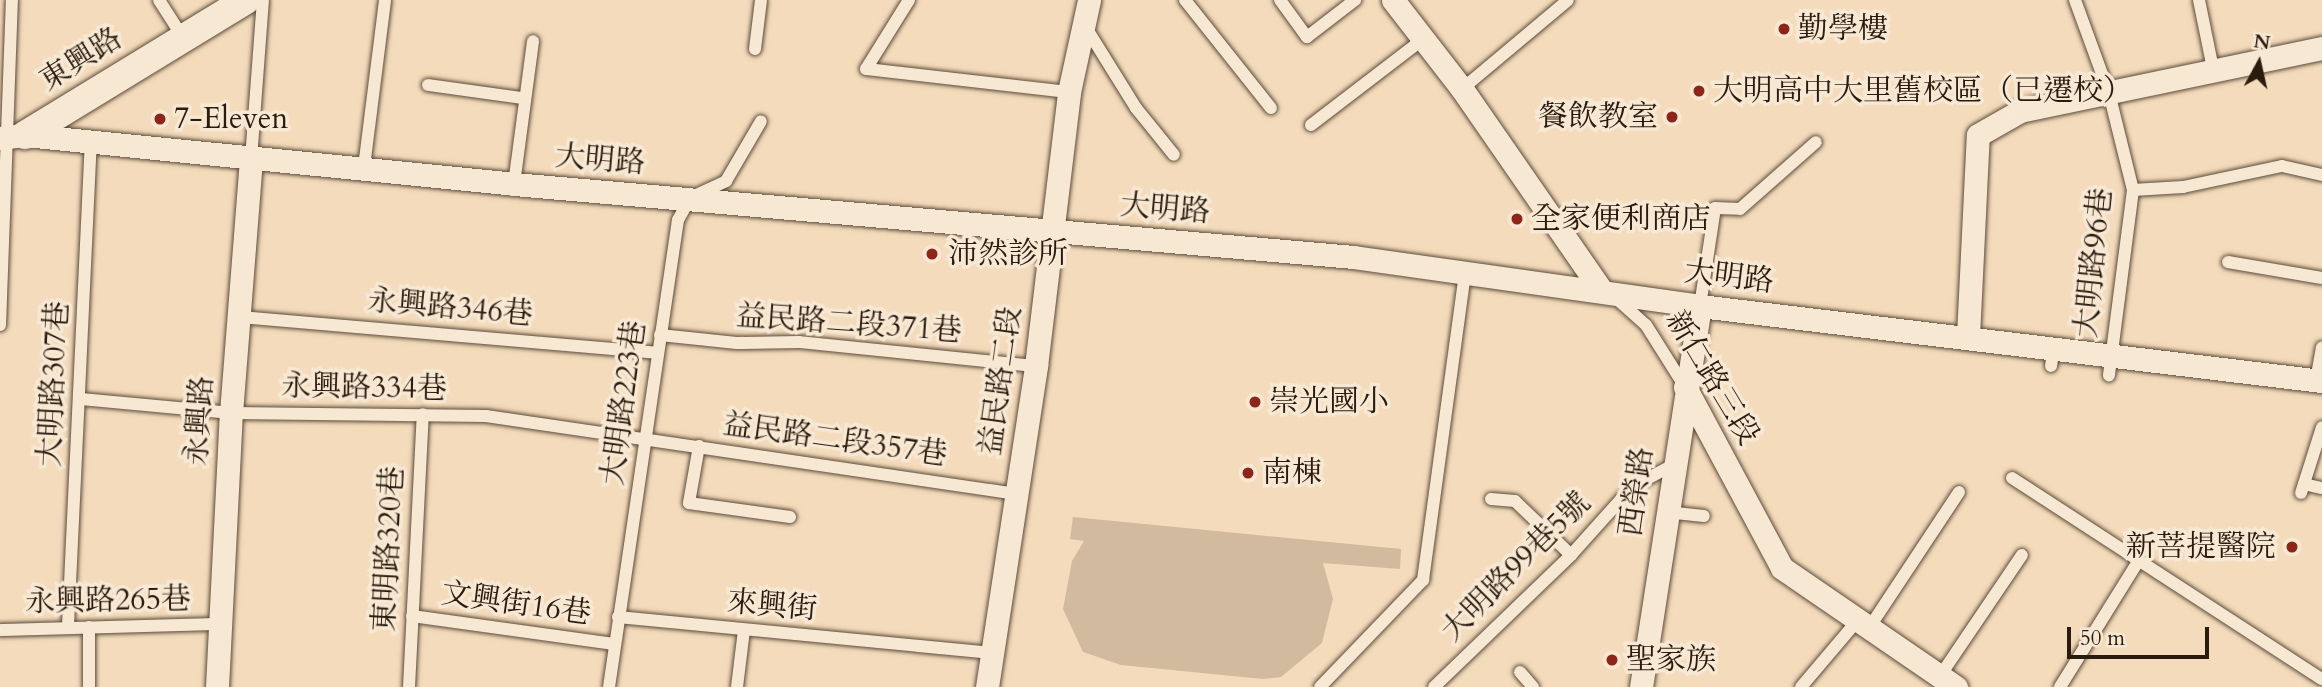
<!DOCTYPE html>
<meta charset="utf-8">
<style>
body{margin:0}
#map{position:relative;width:2322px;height:687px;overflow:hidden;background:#f3dbbb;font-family:Cardo,"Noto Serif TC",serif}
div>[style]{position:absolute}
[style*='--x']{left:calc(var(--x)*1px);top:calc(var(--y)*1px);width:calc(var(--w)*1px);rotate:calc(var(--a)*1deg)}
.green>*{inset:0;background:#d1ba9e}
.roads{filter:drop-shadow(0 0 2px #5c4b39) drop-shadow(0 0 2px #5c4b39)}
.service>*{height:12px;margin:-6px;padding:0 6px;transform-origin:6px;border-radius:6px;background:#f7e8d3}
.minor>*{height:23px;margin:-11.5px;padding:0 11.5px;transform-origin:11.5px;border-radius:11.5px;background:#f7e8d3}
.tertiary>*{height:28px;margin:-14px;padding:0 14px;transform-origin:14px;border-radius:14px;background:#f7e8d3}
.dots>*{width:19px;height:19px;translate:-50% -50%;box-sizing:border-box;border:4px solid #f7e8d3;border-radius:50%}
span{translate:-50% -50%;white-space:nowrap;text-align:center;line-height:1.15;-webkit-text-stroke:7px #f7e8d3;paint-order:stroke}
.poi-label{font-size:30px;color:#2a1b0e}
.left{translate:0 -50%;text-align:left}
.right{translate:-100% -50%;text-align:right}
.street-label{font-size:30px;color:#2a1b0e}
.north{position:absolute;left:2224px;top:28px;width:70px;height:70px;-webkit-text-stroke:5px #f7e8d3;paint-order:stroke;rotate:8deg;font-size:19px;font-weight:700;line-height:28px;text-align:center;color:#2a1b0e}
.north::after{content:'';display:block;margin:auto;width:24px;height:32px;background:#2a1b0e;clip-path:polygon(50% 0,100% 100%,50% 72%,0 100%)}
.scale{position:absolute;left:2067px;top:627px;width:142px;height:32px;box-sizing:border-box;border:4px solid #2a1b0e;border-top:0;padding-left:9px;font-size:21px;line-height:24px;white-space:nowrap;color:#2a1b0e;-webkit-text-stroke:5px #f7e8d3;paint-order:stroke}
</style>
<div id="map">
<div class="green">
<div style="clip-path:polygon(1073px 517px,1401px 549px,1400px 569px,1323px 563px,1333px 599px,1322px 643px,1281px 677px,1263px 679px,1121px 665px,1083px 652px,1063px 609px,1072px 561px,1084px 541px,1070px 539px)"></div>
</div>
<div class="roads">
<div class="service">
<div style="--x:159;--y:0;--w:43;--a:57.4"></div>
<div style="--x:909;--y:0;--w:81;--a:121.9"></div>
<div style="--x:866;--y:69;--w:204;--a:6.5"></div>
<div style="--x:1185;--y:0;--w:138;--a:51.5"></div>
<div style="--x:1280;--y:0;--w:46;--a:53.9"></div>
<div style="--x:1307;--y:37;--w:61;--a:-37.6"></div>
<div style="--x:2075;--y:0;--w:99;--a:69.9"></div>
<div style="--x:2109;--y:93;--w:100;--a:76.1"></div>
<div style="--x:2133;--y:190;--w:187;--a:97.4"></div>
<div style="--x:2199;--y:0;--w:70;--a:78.5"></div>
<div style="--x:1085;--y:26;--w:97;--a:58.1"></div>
<div style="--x:1136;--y:108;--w:60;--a:51"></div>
<div style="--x:755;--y:49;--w:49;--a:-83"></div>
<div style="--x:428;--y:85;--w:95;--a:7.9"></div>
<div style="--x:1462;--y:89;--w:138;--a:-40"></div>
<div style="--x:1311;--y:125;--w:141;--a:-37.5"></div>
<div style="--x:251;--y:159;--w:159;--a:-85.7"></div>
<div style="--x:364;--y:167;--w:168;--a:-82.8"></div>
<div style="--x:514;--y:184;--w:144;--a:-82.4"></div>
<div style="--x:2133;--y:190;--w:50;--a:-3.4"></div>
<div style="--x:2183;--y:187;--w:101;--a:-12"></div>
<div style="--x:2282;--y:166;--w:41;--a:12.7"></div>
<div style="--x:2228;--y:262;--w:95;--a:9.7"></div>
<div style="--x:1617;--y:299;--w:39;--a:42"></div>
<div style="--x:1646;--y:325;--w:73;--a:57.8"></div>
<div style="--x:1700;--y:306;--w:99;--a:-81.3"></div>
<div style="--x:1715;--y:208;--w:25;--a:2"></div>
<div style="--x:1740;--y:209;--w:101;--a:-41.4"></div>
<div style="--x:240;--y:317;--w:418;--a:4.9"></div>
<div style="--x:0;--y:325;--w:325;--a:-87.9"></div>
<div style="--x:660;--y:335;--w:77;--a:5.9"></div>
<div style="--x:737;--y:343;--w:62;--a:-0.9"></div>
<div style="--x:799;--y:342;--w:238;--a:5.8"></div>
<div style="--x:2051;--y:366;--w:18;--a:-81"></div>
<div style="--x:2316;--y:381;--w:34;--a:-80"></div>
<div style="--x:81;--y:399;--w:151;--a:5.3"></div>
<div style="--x:231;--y:413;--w:255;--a:0.7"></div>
<div style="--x:486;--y:416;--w:537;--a:8.36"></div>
<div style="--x:699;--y:446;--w:58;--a:100"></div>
<div style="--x:689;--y:503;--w:102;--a:7.9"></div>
<div style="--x:2012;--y:478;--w:369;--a:33"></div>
<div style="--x:2304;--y:484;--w:18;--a:13"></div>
<div style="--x:2301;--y:493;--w:69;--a:-72.3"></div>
<div style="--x:1491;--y:499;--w:24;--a:5"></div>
<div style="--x:1515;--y:501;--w:78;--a:44"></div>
<div style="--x:1666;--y:512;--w:38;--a:6"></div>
<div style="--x:412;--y:616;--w:204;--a:7.9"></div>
<div style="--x:618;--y:617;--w:376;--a:5.5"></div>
<div style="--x:68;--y:626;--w:483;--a:-87.3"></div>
<div style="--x:89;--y:627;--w:60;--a:90"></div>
<div style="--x:1869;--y:628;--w:163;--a:-56.5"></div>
<div style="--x:0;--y:630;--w:218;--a:-1.6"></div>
<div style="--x:1520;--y:672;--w:20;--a:49"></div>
<div style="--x:1940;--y:676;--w:146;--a:-55.9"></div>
<div style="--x:409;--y:687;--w:273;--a:-87.1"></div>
<div style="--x:609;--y:687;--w:472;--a:-81.6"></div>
<div style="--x:678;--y:220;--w:25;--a:-61"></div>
<div style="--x:690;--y:198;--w:40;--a:-25"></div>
<div style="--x:726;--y:181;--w:69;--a:-59.7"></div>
<div style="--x:737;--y:687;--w:57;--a:-83"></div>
<div style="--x:1320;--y:687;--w:149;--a:-46.1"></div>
<div style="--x:1423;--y:580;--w:310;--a:-82.2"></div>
<div style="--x:1434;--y:687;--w:190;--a:-43.9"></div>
<div style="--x:1571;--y:555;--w:91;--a:-48.1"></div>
<div style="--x:1632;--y:487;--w:47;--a:-28.2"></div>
<div style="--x:1801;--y:687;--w:87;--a:-49.7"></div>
<div style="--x:2060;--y:687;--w:150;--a:-58.1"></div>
</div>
<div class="minor">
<div style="--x:1393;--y:0;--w:113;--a:52.2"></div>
<div style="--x:1462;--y:89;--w:244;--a:55.3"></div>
<div style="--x:0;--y:138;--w:25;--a:-7"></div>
<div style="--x:25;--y:135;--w:491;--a:5.7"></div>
<div style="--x:514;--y:184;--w:842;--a:4.97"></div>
<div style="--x:1353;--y:257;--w:350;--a:8"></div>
<div style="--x:1700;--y:306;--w:627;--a:6.88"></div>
<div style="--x:1968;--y:336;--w:201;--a:-87.2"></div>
<div style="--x:1978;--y:135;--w:48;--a:-29.7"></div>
<div style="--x:2020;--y:111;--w:309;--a:-11.8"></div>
<div style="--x:1685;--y:387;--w:205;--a:61.8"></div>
<div style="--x:1782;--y:568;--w:211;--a:34.4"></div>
<div style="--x:217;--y:687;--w:274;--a:-87.1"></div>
<div style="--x:231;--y:413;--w:255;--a:-85.5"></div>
<div style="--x:987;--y:687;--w:325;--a:-81.3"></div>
<div style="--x:1036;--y:366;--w:276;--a:-83.1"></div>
<div style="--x:1069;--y:92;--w:94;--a:-77.7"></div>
<div style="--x:1641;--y:687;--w:386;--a:-81.2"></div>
</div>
<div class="tertiary">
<div style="--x:25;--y:135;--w:259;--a:-31.4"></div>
</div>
</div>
<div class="dots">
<div style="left:1784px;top:29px;background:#8f2418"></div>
<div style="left:1699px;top:91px;background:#8f2418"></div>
<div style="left:1672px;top:117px;background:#8f2418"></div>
<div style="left:160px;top:119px;background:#8f2418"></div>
<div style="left:1517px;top:219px;background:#8f2418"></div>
<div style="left:932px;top:254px;background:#8f2418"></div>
<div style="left:1255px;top:402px;background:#8f2418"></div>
<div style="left:1248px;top:473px;background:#8f2418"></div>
<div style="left:2292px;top:547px;background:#8f2418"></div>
<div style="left:1612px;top:660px;background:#8f2418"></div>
</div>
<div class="poi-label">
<span class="left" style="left:1798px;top:29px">勤學樓</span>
<span class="left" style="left:1713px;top:91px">大明高中大里舊校區（已遷校）</span>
<span class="right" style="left:1658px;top:117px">餐飲教室</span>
<span class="left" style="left:174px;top:119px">7-Eleven</span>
<span class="left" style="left:1531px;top:219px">全家便利商店</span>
<span class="left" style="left:948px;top:254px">沛然診所</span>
<span class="left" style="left:1269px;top:402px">崇光國小</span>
<span class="left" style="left:1262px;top:473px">南棟</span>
<span class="right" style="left:2276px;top:547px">新菩提醫院</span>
<span class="left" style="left:1626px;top:660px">聖家族</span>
</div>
<div class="street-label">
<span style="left:81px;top:60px;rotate:-32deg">東興路</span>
<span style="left:600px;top:160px;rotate:5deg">大明路</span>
<span style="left:1165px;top:209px;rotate:5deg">大明路</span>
<span style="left:2094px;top:263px;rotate:-84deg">大明路96巷</span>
<span style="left:1729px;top:277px;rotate:7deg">大明路</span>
<span style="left:450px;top:308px;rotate:5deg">永興路346巷</span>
<span style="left:849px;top:324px;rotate:4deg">益民路二段371巷</span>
<span style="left:1712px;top:378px;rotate:59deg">新仁路三段</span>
<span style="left:1001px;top:381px;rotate:-82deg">益民路二段</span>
<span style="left:54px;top:384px;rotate:-87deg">大明路307巷</span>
<span style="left:364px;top:388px;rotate:1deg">永興路334巷</span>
<span style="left:624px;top:403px;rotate:-82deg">大明路223巷</span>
<span style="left:200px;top:421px;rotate:-86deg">永興路</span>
<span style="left:835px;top:440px;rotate:8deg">益民路二段357巷</span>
<span style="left:1637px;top:492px;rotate:-82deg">西榮路</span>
<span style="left:389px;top:549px;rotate:-87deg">東明路320巷</span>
<span style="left:1516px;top:567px;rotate:-45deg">大明路99巷5號</span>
<span style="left:108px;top:601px;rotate:-1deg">永興路265巷</span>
<span style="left:516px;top:604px;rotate:8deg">文興街16巷</span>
<span style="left:772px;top:606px;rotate:5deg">來興街</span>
</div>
<div class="north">N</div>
<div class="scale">50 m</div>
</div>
